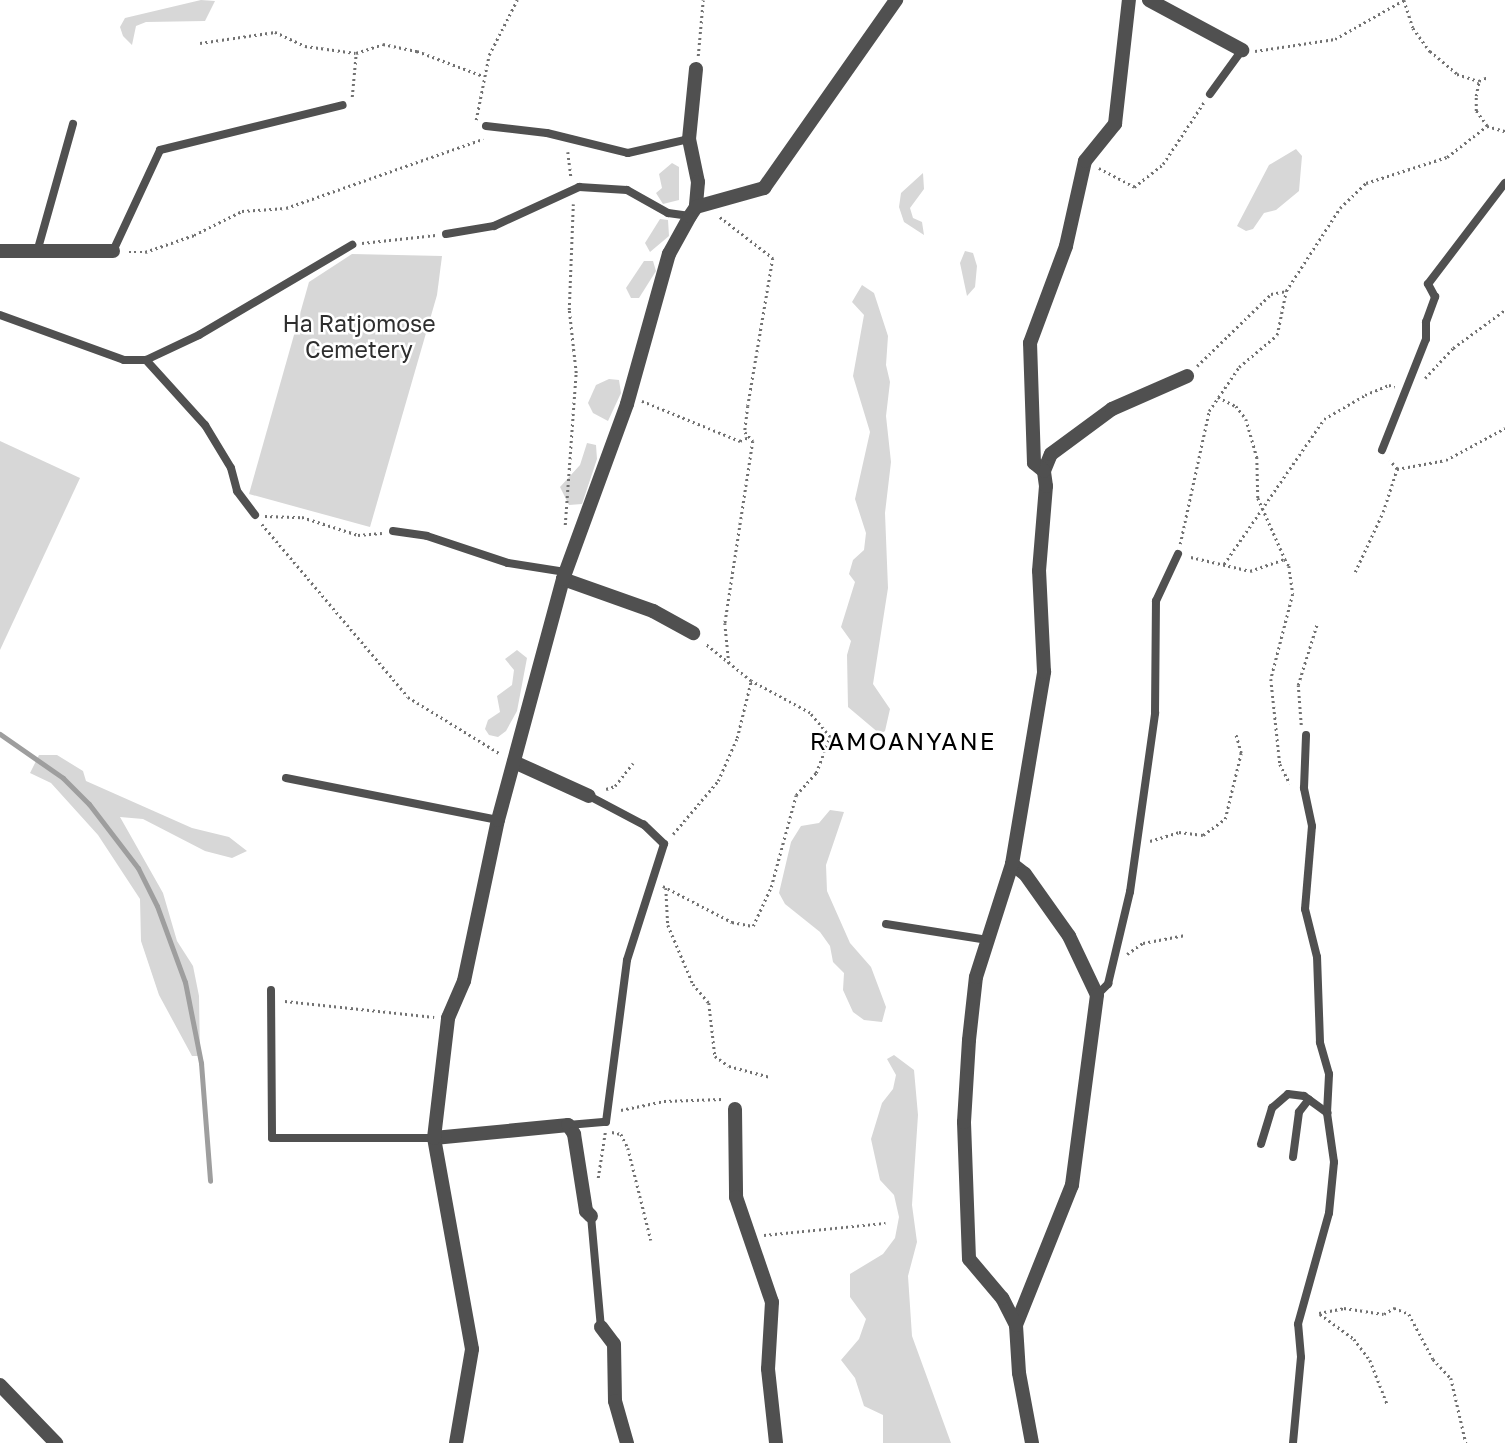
<!DOCTYPE html>
<style>
body{margin:0}
#map{position:relative;width:1505px;height:1443px;overflow:hidden;background:#fff;font-family:"Golos Text",sans-serif}
div>[style]{position:absolute}
[style*='--x']{left:calc(var(--x)*1px);top:calc(var(--y)*1px);width:calc(var(--w)*1px);rotate:calc(var(--a)*1deg)}
.green>*{inset:0;background:#d7d7d7}
.stream>*{height:5px;margin:-2.5px;padding:0 2.5px;transform-origin:2.5px;border-radius:2.5px;background:#9e9e9e}
.path>*{height:2.5px;margin-top:-1.25px;transform-origin:0;background:repeating-linear-gradient(90deg,#727272 0 2px,transparent 0 5.5px)}
.service>*{height:8px;margin:-4px;padding:0 4px;transform-origin:4px;border-radius:4px;background:#505050}
.minor>*{height:14px;margin:-7px;padding:0 7px;transform-origin:7px;border-radius:7px;background:#505050}
span{translate:-50% -50%;white-space:nowrap;text-align:center;line-height:1.15;-webkit-text-stroke:5px #fff;paint-order:stroke}
.park-label{font-size:23px;color:#2e2e2e}
.neighbourhood-label{font-size:24px;color:#000;letter-spacing:2px}
</style>
<div id="map">
<div class="green">
<div style="clip-path:polygon(201px 0,215px 1px,205px 21px,146px 22px,136px 26px,132px 45px,123px 36px,120px 27px,125px 18px)"></div>
<div style="clip-path:polygon(1296px 149px,1302px 156px,1299px 191px,1276px 210px,1264px 213px,1253px 229px,1246px 231px,1237px 226px,1269px 165px)"></div>
<div style="clip-path:polygon(672px 163px,679px 167px,679px 200px,663px 204px,656px 193px,662px 188px,659px 174px)"></div>
<div style="clip-path:polygon(923px 173px,924px 189px,910px 208px,913px 218px,922px 222px,924px 235px,904px 222px,899px 207px,901px 193px)"></div>
<div style="clip-path:polygon(660px 219px,668px 220px,669px 236px,650px 252px,645px 243px)"></div>
<div style="clip-path:polygon(965px 251px,973px 253px,977px 266px,975px 287px,967px 296px,960px 263px)"></div>
<div style="clip-path:polygon(352px 254px,442px 256px,437px 295px,370px 527px,249px 494px,309px 282px)"></div>
<div style="clip-path:polygon(644px 261px,653px 261px,656px 271px,639px 298px,631px 298px,626px 288px)"></div>
<div style="clip-path:polygon(862px 285px,874px 293px,888px 336px,886px 365px,890px 382px,886px 416px,891px 462px,885px 513px,888px 588px,873px 684px,890px 709px,885px 731px,880px 734px,848px 707px,847px 655px,851px 641px,841px 627px,855px 582px,849px 574px,853px 560px,864px 550px,866px 533px,855px 499px,870px 432px,853px 376px,864px 315px,852px 302px)"></div>
<div style="clip-path:polygon(609px 379px,619px 380px,621px 393px,608px 421px,593px 413px,588px 403px,596px 385px)"></div>
<div style="clip-path:polygon(0 441px,80px 478px,0 650px)"></div>
<div style="clip-path:polygon(587px 443px,596px 445px,597px 459px,582px 504px,569px 505px,560px 487px,580px 465px)"></div>
<div style="clip-path:polygon(517px 650px,527px 658px,517px 711px,506px 731px,498px 737px,489px 735px,485px 729px,488px 720px,500px 712px,497px 696px,512px 685px,514px 670px,505px 659px)"></div>
<div style="clip-path:polygon(39px 755px,57px 755px,83px 771px,86px 781px,192px 828px,229px 837px,247px 851px,232px 858px,205px 851px,143px 819px,120px 817px,163px 893px,177px 941px,193px 966px,199px 996px,200px 1056px,192px 1056px,159px 995px,141px 941px,140px 899px,98px 835px,51px 783px,30px 773px)"></div>
<div style="clip-path:polygon(830px 810px,844px 812px,826px 865px,827px 891px,850px 943px,871px 967px,886px 1007px,882px 1022px,864px 1020px,853px 1012px,843px 990px,844px 973px,833px 962px,830px 946px,820px 932px,785px 904px,779px 893px,791px 842px,801px 826px,819px 823px)"></div>
<div style="clip-path:polygon(894px 1055px,914px 1070px,918px 1115px,912px 1205px,917px 1242px,908px 1276px,912px 1336px,951px 1443px,883px 1443px,883px 1415px,864px 1406px,855px 1378px,841px 1360px,859px 1339px,866px 1319px,850px 1297px,850px 1274px,883px 1254px,895px 1238px,899px 1217px,894px 1195px,880px 1180px,871px 1139px,882px 1103px,893px 1089px,896px 1075px,887px 1059px)"></div>
</div>
<div class="stream">
<div style="--x:0;--y:734;--w:77;--a:34.9"></div>
<div style="--x:63;--y:778;--w:37;--a:45"></div>
<div style="--x:89;--y:804;--w:81;--a:52.6"></div>
<div style="--x:138;--y:868;--w:42;--a:63.4"></div>
<div style="--x:157;--y:906;--w:81;--a:69.8"></div>
<div style="--x:185;--y:982;--w:83;--a:78.8"></div>
<div style="--x:201;--y:1063;--w:118;--a:85.6"></div>
</div>
<div class="path">
<div style="--x:1404;--y:0;--w:29;--a:72"></div>
<div style="--x:1413;--y:28;--w:29;--a:54"></div>
<div style="--x:1430;--y:51;--w:35;--a:40"></div>
<div style="--x:1457;--y:74;--w:23;--a:18"></div>
<div style="--x:200;--y:43;--w:76;--a:-8.3"></div>
<div style="--x:275;--y:32;--w:33;--a:25"></div>
<div style="--x:305;--y:46;--w:51;--a:7.8"></div>
<div style="--x:356;--y:53;--w:28;--a:-18"></div>
<div style="--x:383;--y:44;--w:35;--a:12"></div>
<div style="--x:417;--y:51;--w:71;--a:20.7"></div>
<div style="--x:1255;--y:51;--w:81;--a:-8.5"></div>
<div style="--x:1335;--y:39;--w:79;--a:-29.5"></div>
<div style="--x:698;--y:56;--w:56;--a:-84.9"></div>
<div style="--x:352;--y:97;--w:44;--a:-84.8"></div>
<div style="--x:476;--y:120;--w:66;--a:-78.7"></div>
<div style="--x:489;--y:55;--w:62;--a:-63"></div>
<div style="--x:1487;--y:126;--w:19;--a:-126"></div>
<div style="--x:1476;--y:111;--w:15;--a:-90"></div>
<div style="--x:1476;--y:96;--w:15;--a:-79"></div>
<div style="--x:1479;--y:81;--w:10;--a:-24"></div>
<div style="--x:568;--y:152;--w:24;--a:83"></div>
<div style="--x:1099;--y:168;--w:40;--a:28"></div>
<div style="--x:1134;--y:187;--w:37;--a:-38"></div>
<div style="--x:1163;--y:164;--w:74;--a:-56.5"></div>
<div style="--x:720;--y:217;--w:67;--a:37.7"></div>
<div style="--x:773;--y:258;--w:150;--a:99.6"></div>
<div style="--x:748;--y:406;--w:26;--a:97"></div>
<div style="--x:745;--y:432;--w:12;--a:48"></div>
<div style="--x:753;--y:441;--w:184;--a:98.7"></div>
<div style="--x:725;--y:623;--w:40;--a:84.3"></div>
<div style="--x:362;--y:243;--w:74;--a:-6.2"></div>
<div style="--x:129;--y:252;--w:16;--a:0"></div>
<div style="--x:145;--y:252;--w:52;--a:-19.1"></div>
<div style="--x:194;--y:235;--w:54;--a:-26.6"></div>
<div style="--x:242;--y:211;--w:44;--a:-3.9"></div>
<div style="--x:286;--y:208;--w:209;--a:-19.3"></div>
<div style="--x:1197;--y:366;--w:103;--a:-44.2"></div>
<div style="--x:1271;--y:294;--w:15;--a:-11"></div>
<div style="--x:1286;--y:291;--w:99;--a:-57"></div>
<div style="--x:1340;--y:208;--w:36;--a:-44"></div>
<div style="--x:1366;--y:183;--w:85;--a:-17.8"></div>
<div style="--x:1447;--y:157;--w:51;--a:-37.8"></div>
<div style="--x:1487;--y:126;--w:19;--a:16"></div>
<div style="--x:1425;--y:378;--w:41;--a:-47"></div>
<div style="--x:1453;--y:348;--w:64;--a:-36.2"></div>
<div style="--x:1218;--y:397;--w:20;--a:27"></div>
<div style="--x:1236;--y:406;--w:16;--a:52"></div>
<div style="--x:1246;--y:419;--w:40;--a:74"></div>
<div style="--x:1257;--y:457;--w:41;--a:88.6"></div>
<div style="--x:1258;--y:498;--w:67;--a:66.1"></div>
<div style="--x:642;--y:401;--w:106;--a:22.2"></div>
<div style="--x:740;--y:441;--w:10;--a:-24"></div>
<div style="--x:1397;--y:469;--w:50;--a:-10.4"></div>
<div style="--x:1446;--y:460;--w:67;--a:-28.5"></div>
<div style="--x:265;--y:516;--w:37;--a:2"></div>
<div style="--x:302;--y:517;--w:59;--a:17.8"></div>
<div style="--x:358;--y:535;--w:24;--a:-5"></div>
<div style="--x:262;--y:524;--w:226;--a:49.8"></div>
<div style="--x:408;--y:697;--w:107;--a:31.6"></div>
<div style="--x:565;--y:525;--w:152;--a:-85.9"></div>
<div style="--x:576;--y:373;--w:63;--a:-96.3"></div>
<div style="--x:569;--y:310;--w:106;--a:-87.8"></div>
<div style="--x:1180;--y:544;--w:136;--a:-77.7"></div>
<div style="--x:1209;--y:411;--w:53;--a:-55.7"></div>
<div style="--x:1239;--y:367;--w:50;--a:-40.1"></div>
<div style="--x:1277;--y:335;--w:45;--a:-78.4"></div>
<div style="--x:1191;--y:557;--w:61;--a:13.3"></div>
<div style="--x:1250;--y:571;--w:37;--a:-19"></div>
<div style="--x:1285;--y:559;--w:8;--a:60"></div>
<div style="--x:1289;--y:566;--w:28;--a:82"></div>
<div style="--x:1293;--y:594;--w:88;--a:104.5"></div>
<div style="--x:1271;--y:679;--w:85;--a:84"></div>
<div style="--x:1280;--y:764;--w:22;--a:63"></div>
<div style="--x:1224;--y:564;--w:176;--a:-55.4"></div>
<div style="--x:1324;--y:419;--w:48;--a:-30.3"></div>
<div style="--x:1365;--y:395;--w:26;--a:-23"></div>
<div style="--x:1389;--y:385;--w:6;--a:18"></div>
<div style="--x:1355;--y:572;--w:66;--a:-65"></div>
<div style="--x:1383;--y:512;--w:45;--a:-72"></div>
<div style="--x:1397;--y:469;--w:11;--a:-131"></div>
<div style="--x:1301;--y:725;--w:40;--a:-94.3"></div>
<div style="--x:1298;--y:685;--w:64;--a:-72.7"></div>
<div style="--x:606;--y:789;--w:9;--a:-18"></div>
<div style="--x:615;--y:786;--w:29;--a:-52"></div>
<div style="--x:673;--y:834;--w:70;--a:-49.7"></div>
<div style="--x:718;--y:781;--w:47;--a:-66.2"></div>
<div style="--x:737;--y:738;--w:59;--a:-76.2"></div>
<div style="--x:1150;--y:841;--w:30;--a:-17"></div>
<div style="--x:1179;--y:832;--w:24;--a:7"></div>
<div style="--x:1203;--y:835;--w:27;--a:-36"></div>
<div style="--x:1225;--y:819;--w:68;--a:-76.4"></div>
<div style="--x:1241;--y:753;--w:19;--a:-106"></div>
<div style="--x:663;--y:886;--w:78;--a:27.6"></div>
<div style="--x:732;--y:922;--w:21;--a:11"></div>
<div style="--x:753;--y:926;--w:43;--a:-65.2"></div>
<div style="--x:771;--y:887;--w:95;--a:-74.8"></div>
<div style="--x:796;--y:795;--w:30;--a:-48"></div>
<div style="--x:816;--y:773;--w:39;--a:-69"></div>
<div style="--x:830;--y:737;--w:31;--a:-130"></div>
<div style="--x:810;--y:713;--w:67;--a:-151.5"></div>
<div style="--x:751;--y:681;--w:60;--a:-141"></div>
<div style="--x:666;--y:888;--w:37;--a:87"></div>
<div style="--x:668;--y:925;--w:64;--a:67"></div>
<div style="--x:693;--y:984;--w:25;--a:50"></div>
<div style="--x:709;--y:1003;--w:53;--a:83.5"></div>
<div style="--x:715;--y:1056;--w:17;--a:36"></div>
<div style="--x:729;--y:1066;--w:42;--a:15"></div>
<div style="--x:1127;--y:954;--w:19;--a:-35"></div>
<div style="--x:1143;--y:943;--w:43;--a:-10.8"></div>
<div style="--x:285;--y:1001;--w:150;--a:6.1"></div>
<div style="--x:621;--y:1110;--w:44;--a:-11.8"></div>
<div style="--x:664;--y:1101;--w:58;--a:-2"></div>
<div style="--x:612;--y:1132;--w:9;--a:13"></div>
<div style="--x:621;--y:1134;--w:16;--a:63"></div>
<div style="--x:628;--y:1148;--w:95;--a:76"></div>
<div style="--x:598;--y:1178;--w:46;--a:-81.2"></div>
<div style="--x:764;--y:1235;--w:122;--a:-5.7"></div>
<div style="--x:1319;--y:1313;--w:25;--a:-11"></div>
<div style="--x:1344;--y:1308;--w:40;--a:8.5"></div>
<div style="--x:1384;--y:1314;--w:12;--a:-31"></div>
<div style="--x:1394;--y:1308;--w:16;--a:22"></div>
<div style="--x:1409;--y:1314;--w:51;--a:61.9"></div>
<div style="--x:1433;--y:1359;--w:26;--a:47"></div>
<div style="--x:1451;--y:1378;--w:67;--a:77"></div>
<div style="--x:1320;--y:1314;--w:42;--a:36.3"></div>
<div style="--x:1354;--y:1339;--w:26;--a:53"></div>
<div style="--x:1370;--y:1360;--w:49;--a:68.6"></div>
</div>
<div class="service">
<div style="--x:1210;--y:94;--w:54;--a:-54"></div>
<div style="--x:486;--y:126;--w:61;--a:6.5"></div>
<div style="--x:547;--y:133;--w:83;--a:13.9"></div>
<div style="--x:628;--y:153;--w:63;--a:-12.9"></div>
<div style="--x:446;--y:234;--w:49;--a:-9.5"></div>
<div style="--x:494;--y:226;--w:94;--a:-24.6"></div>
<div style="--x:579;--y:187;--w:48;--a:3.6"></div>
<div style="--x:627;--y:190;--w:47;--a:29.3"></div>
<div style="--x:668;--y:213;--w:22;--a:8"></div>
<div style="--x:113;--y:251;--w:111;--a:-65"></div>
<div style="--x:160;--y:150;--w:188;--a:-13.8"></div>
<div style="--x:37;--y:252;--w:133;--a:-74.3"></div>
<div style="--x:0;--y:315;--w:132;--a:19.9"></div>
<div style="--x:124;--y:360;--w:22;--a:0"></div>
<div style="--x:146;--y:360;--w:59;--a:-25.3"></div>
<div style="--x:199;--y:335;--w:178;--a:-30.5"></div>
<div style="--x:146;--y:360;--w:88;--a:47.8"></div>
<div style="--x:205;--y:425;--w:50;--a:58.8"></div>
<div style="--x:231;--y:468;--w:24;--a:75"></div>
<div style="--x:237;--y:491;--w:30;--a:53"></div>
<div style="--x:1382;--y:450;--w:119;--a:-68.4"></div>
<div style="--x:1426;--y:339;--w:17;--a:-90"></div>
<div style="--x:1426;--y:322;--w:27;--a:-70"></div>
<div style="--x:1435;--y:297;--w:15;--a:-118"></div>
<div style="--x:1428;--y:284;--w:127;--a:-52.7"></div>
<div style="--x:393;--y:531;--w:34;--a:8"></div>
<div style="--x:427;--y:536;--w:85;--a:18.4"></div>
<div style="--x:508;--y:563;--w:58;--a:9"></div>
<div style="--x:286;--y:778;--w:216;--a:11.2"></div>
<div style="--x:886;--y:924;--w:103;--a:8.9"></div>
<div style="--x:271;--y:990;--w:148;--a:89.6"></div>
<div style="--x:272;--y:1138;--w:162;--a:0"></div>
<div style="--x:1097;--y:995;--w:16;--a:-45"></div>
<div style="--x:1108;--y:984;--w:95;--a:-76.6"></div>
<div style="--x:1130;--y:892;--w:181;--a:-82"></div>
<div style="--x:1155;--y:713;--w:112;--a:-89.5"></div>
<div style="--x:1156;--y:601;--w:52;--a:-64.9"></div>
<div style="--x:568;--y:1125;--w:38;--a:-5"></div>
<div style="--x:606;--y:1122;--w:163;--a:-82.6"></div>
<div style="--x:627;--y:960;--w:122;--a:-72.3"></div>
<div style="--x:664;--y:844;--w:28;--a:-136"></div>
<div style="--x:644;--y:825;--w:62;--a:-152.2"></div>
<div style="--x:1261;--y:1144;--w:38;--a:-73"></div>
<div style="--x:1272;--y:1108;--w:21;--a:-41"></div>
<div style="--x:1288;--y:1094;--w:16;--a:7"></div>
<div style="--x:1304;--y:1096;--w:29;--a:36"></div>
<div style="--x:1293;--y:1157;--w:45;--a:-82.4"></div>
<div style="--x:1299;--y:1112;--w:16;--a:-52"></div>
<div style="--x:591;--y:1216;--w:111;--a:84.9"></div>
<div style="--x:1293;--y:1443;--w:86;--a:-84.7"></div>
<div style="--x:1301;--y:1357;--w:33;--a:-95"></div>
<div style="--x:1298;--y:1324;--w:115;--a:-74.4"></div>
<div style="--x:1329;--y:1213;--w:51;--a:-84.4"></div>
<div style="--x:1334;--y:1162;--w:49;--a:-98.1"></div>
<div style="--x:1327;--y:1113;--w:39;--a:-87"></div>
<div style="--x:1329;--y:1074;--w:33;--a:-106"></div>
<div style="--x:1320;--y:1042;--w:85;--a:-92"></div>
<div style="--x:1317;--y:957;--w:49;--a:-104"></div>
<div style="--x:1305;--y:909;--w:83;--a:-85.2"></div>
<div style="--x:1312;--y:826;--w:39;--a:-102"></div>
<div style="--x:1304;--y:788;--w:53;--a:-87.8"></div>
</div>
<div class="minor">
<div style="--x:1149;--y:0;--w:106;--a:28.3"></div>
<div style="--x:696;--y:69;--w:70;--a:95.7"></div>
<div style="--x:689;--y:139;--w:44;--a:78.2"></div>
<div style="--x:698;--y:182;--w:25;--a:95"></div>
<div style="--x:0;--y:251;--w:113;--a:0"></div>
<div style="--x:1044;--y:471;--w:18;--a:-68"></div>
<div style="--x:1051;--y:454;--w:76;--a:-36.4"></div>
<div style="--x:1112;--y:409;--w:82;--a:-23.7"></div>
<div style="--x:563;--y:579;--w:96;--a:19.6"></div>
<div style="--x:653;--y:611;--w:46;--a:28.8"></div>
<div style="--x:514;--y:762;--w:82;--a:24.4"></div>
<div style="--x:1012;--y:864;--w:16;--a:38"></div>
<div style="--x:1025;--y:874;--w:76;--a:54.6"></div>
<div style="--x:1069;--y:936;--w:65;--a:64.6"></div>
<div style="--x:1097;--y:995;--w:192;--a:97.5"></div>
<div style="--x:1072;--y:1185;--w:151;--a:111.8"></div>
<div style="--x:735;--y:1109;--w:88;--a:89.3"></div>
<div style="--x:736;--y:1197;--w:111;--a:71.1"></div>
<div style="--x:772;--y:1302;--w:67;--a:93.4"></div>
<div style="--x:768;--y:1369;--w:74;--a:83.8"></div>
<div style="--x:434;--y:1138;--w:135;--a:-5.5"></div>
<div style="--x:568;--y:1125;--w:11;--a:56"></div>
<div style="--x:574;--y:1134;--w:78;--a:81.1"></div>
<div style="--x:586;--y:1211;--w:7;--a:45"></div>
<div style="--x:601;--y:1327;--w:21;--a:53"></div>
<div style="--x:614;--y:1344;--w:57;--a:89"></div>
<div style="--x:615;--y:1401;--w:44;--a:74.1"></div>
<div style="--x:0;--y:1385;--w:81;--a:46"></div>
<div style="--x:456;--y:1443;--w:95;--a:-80.3"></div>
<div style="--x:472;--y:1349;--w:214;--a:-100.2"></div>
<div style="--x:434;--y:1138;--w:121;--a:-83.3"></div>
<div style="--x:448;--y:1018;--w:40;--a:-66.6"></div>
<div style="--x:464;--y:981;--w:165;--a:-78.1"></div>
<div style="--x:498;--y:820;--w:250;--a:-74.9"></div>
<div style="--x:563;--y:579;--w:186;--a:-69.9"></div>
<div style="--x:627;--y:404;--w:156;--a:-74.4"></div>
<div style="--x:669;--y:254;--w:43;--a:-61.1"></div>
<div style="--x:690;--y:216;--w:11;--a:-56"></div>
<div style="--x:696;--y:207;--w:71;--a:-15.6"></div>
<div style="--x:764;--y:188;--w:230;--a:-54.9"></div>
<div style="--x:1032;--y:1443;--w:71;--a:-100.5"></div>
<div style="--x:1019;--y:1373;--w:48;--a:-93.6"></div>
<div style="--x:1016;--y:1325;--w:30;--a:-117"></div>
<div style="--x:1002;--y:1298;--w:51;--a:-130.2"></div>
<div style="--x:969;--y:1259;--w:137;--a:-92.1"></div>
<div style="--x:964;--y:1122;--w:82;--a:-86.5"></div>
<div style="--x:969;--y:1040;--w:63;--a:-83.7"></div>
<div style="--x:976;--y:977;--w:119;--a:-72.3"></div>
<div style="--x:1012;--y:864;--w:195;--a:-80.5"></div>
<div style="--x:1044;--y:672;--w:101;--a:-92.8"></div>
<div style="--x:1039;--y:571;--w:85;--a:-85.3"></div>
<div style="--x:1046;--y:486;--w:15;--a:-98"></div>
<div style="--x:1044;--y:471;--w:13;--a:-141"></div>
<div style="--x:1034;--y:463;--w:120;--a:-91.9"></div>
<div style="--x:1030;--y:343;--w:103;--a:-69.6"></div>
<div style="--x:1066;--y:246;--w:87;--a:-77.4"></div>
<div style="--x:1085;--y:161;--w:48;--a:-51"></div>
<div style="--x:1115;--y:124;--w:125;--a:-83.6"></div>
</div>
<div class="park-label">
<span style="left:359px;top:336px">Ha Ratjomose<br>Cemetery</span>
</div>
<div class="neighbourhood-label">
<span style="left:903px;top:741px">RAMOANYANE</span>
</div>
</div>
